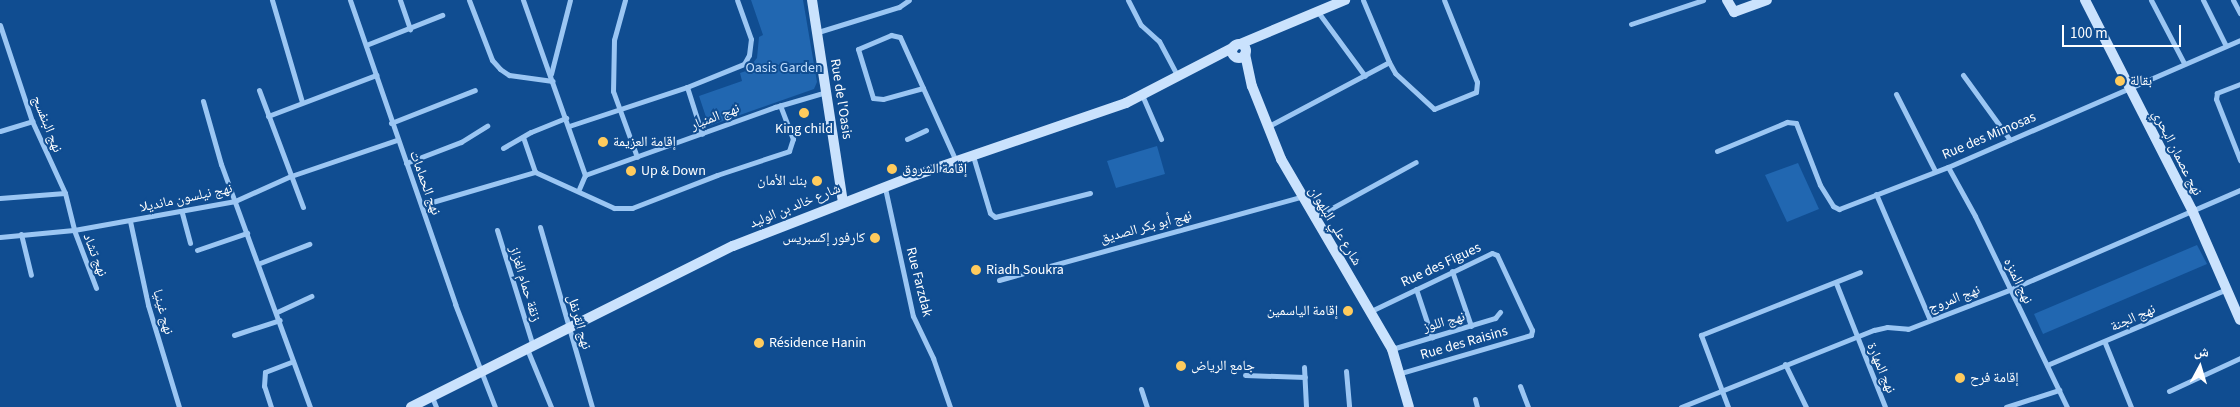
<!DOCTYPE html>
<meta charset="utf-8">
<style>
body{margin:0}
#map{position:relative;width:2240px;height:407px;overflow:hidden;background:#104d91;font-family:"Source Sans 3","Noto Naskh Arabic",sans-serif}
div>[style]{position:absolute}
[style*='--x']{left:calc(var(--x)*1px);top:calc(var(--y)*1px);width:calc(var(--w)*1px);rotate:calc(var(--a)*1deg)}
.green>*{inset:0;background:#2167b1}
.street>*{height:5px;margin:-2.5px;padding:0 2.5px;transform-origin:2.5px;border-radius:2.5px;background:#9bc6f3}
.secondary>*{height:10px;margin:-5px;padding:0 5px;transform-origin:5px;border-radius:5px;background:#cae2fd}
.secondary>.ring{margin:-5px;padding:0;box-sizing:content-box;background:none;border:10px solid #cae2fd;border-radius:50%}
.dots>*{width:14px;height:14px;translate:-50% -50%;box-sizing:border-box;border:2px solid #104d91;border-radius:50%}
span{translate:-50% -50%;white-space:nowrap;text-align:center;line-height:1.15;-webkit-text-stroke:4px #104d91;paint-order:stroke}
.park-label{font-size:14px;color:#c2dffe}
.poi-label{font-size:14px;color:#fff}
.left{translate:0 -50%;text-align:left}
.right{translate:-100% -50%;text-align:right}
.street-label{font-size:14px;color:#fff}
.north{position:absolute;left:2175px;top:342px;width:50px;height:50px;-webkit-text-stroke:4px #104d91;paint-order:stroke;rotate:6deg;font-size:14px;font-weight:700;line-height:20px;text-align:center;color:#fff}
.north::after{content:'';display:block;margin:auto;width:18px;height:22px;background:#fff;clip-path:polygon(50% 0,100% 100%,50% 72%,0 100%)}
.scale{position:absolute;left:2062px;top:25px;width:119px;height:22px;box-sizing:border-box;border:2px solid #fff;border-top:0;padding-left:6px;font-size:15px;line-height:18px;white-space:nowrap;color:#fff;-webkit-text-stroke:4px #104d91;paint-order:stroke}
</style>
<div id="map">
<div class="green">
<div style="clip-path:polygon(751px 0,803px 0,817px 82px,814px 89px,709px 126px,699px 96px,742px 81px,740px 73px,746px 71px,757px 58px,759px 37px,763px 35px)"></div>
<div style="clip-path:polygon(1157px 146px,1165px 174px,1116px 188px,1107px 161px)"></div>
<div style="clip-path:polygon(1798px 163px,1819px 209px,1787px 222px,1765px 175px)"></div>
<div style="clip-path:polygon(2197px 245px,2207px 264px,2043px 334px,2034px 314px)"></div>
</div>
<div class="street">
<div style="--x:272;--y:0;--w:106;--a:73.6"></div>
<div style="--x:350;--y:0;--w:322;--a:70.9"></div>
<div style="--x:455;--y:304;--w:110;--a:68.8"></div>
<div style="--x:400;--y:0;--w:31;--a:71"></div>
<div style="--x:469;--y:0;--w:64;--a:69"></div>
<div style="--x:492;--y:60;--w:12;--a:48"></div>
<div style="--x:500;--y:69;--w:11;--a:34"></div>
<div style="--x:509;--y:75;--w:44;--a:7.8"></div>
<div style="--x:523;--y:0;--w:186;--a:70.5"></div>
<div style="--x:585;--y:175;--w:15;--a:113"></div>
<div style="--x:625;--y:0;--w:41;--a:105.4"></div>
<div style="--x:614;--y:40;--w:51;--a:91.1"></div>
<div style="--x:613;--y:91;--w:70;--a:70"></div>
<div style="--x:1128;--y:0;--w:28;--a:63"></div>
<div style="--x:1141;--y:25;--w:24;--a:42"></div>
<div style="--x:1159;--y:41;--w:40;--a:62"></div>
<div style="--x:2151;--y:0;--w:71;--a:62.4"></div>
<div style="--x:2203;--y:0;--w:51;--a:63.4"></div>
<div style="--x:2233;--y:0;--w:15;--a:62"></div>
<div style="--x:1318;--y:12;--w:79;--a:53.7"></div>
<div style="--x:1631;--y:24;--w:76;--a:-18.4"></div>
<div style="--x:0;--y:25;--w:101;--a:71.6"></div>
<div style="--x:32;--y:121;--w:79;--a:65.4"></div>
<div style="--x:65;--y:193;--w:38;--a:76"></div>
<div style="--x:74;--y:230;--w:62;--a:69.2"></div>
<div style="--x:818;--y:32;--w:85;--a:-17.2"></div>
<div style="--x:899;--y:7;--w:12;--a:-35"></div>
<div style="--x:366;--y:45;--w:82;--a:-21.5"></div>
<div style="--x:1389;--y:62;--w:13;--a:61"></div>
<div style="--x:1395;--y:73;--w:53;--a:42.7"></div>
<div style="--x:1434;--y:109;--w:45;--a:-22"></div>
<div style="--x:1476;--y:92;--w:10;--a:-84"></div>
<div style="--x:1477;--y:82;--w:88;--a:-111.9"></div>
<div style="--x:551;--y:74;--w:76;--a:-75.6"></div>
<div style="--x:1963;--y:75;--w:80;--a:54.1"></div>
<div style="--x:2240;--y:84;--w:25;--a:159"></div>
<div style="--x:2217;--y:93;--w:6;--a:99"></div>
<div style="--x:2216;--y:99;--w:66;--a:68.5"></div>
<div style="--x:687;--y:87;--w:49;--a:72.3"></div>
<div style="--x:923;--y:88;--w:41;--a:164.6"></div>
<div style="--x:883;--y:99;--w:10;--a:-174"></div>
<div style="--x:873;--y:98;--w:51;--a:-107"></div>
<div style="--x:858;--y:49;--w:36;--a:-23"></div>
<div style="--x:891;--y:35;--w:9;--a:13"></div>
<div style="--x:900;--y:37;--w:136;--a:65.7"></div>
<div style="--x:259;--y:90;--w:125;--a:69.4"></div>
<div style="--x:1896;--y:94;--w:86;--a:63.1"></div>
<div style="--x:1142;--y:95;--w:48;--a:66.6"></div>
<div style="--x:203;--y:101;--w:66;--a:74.1"></div>
<div style="--x:221;--y:164;--w:259;--a:69.9"></div>
<div style="--x:268;--y:116;--w:116;--a:-20.8"></div>
<div style="--x:391;--y:123;--w:90;--a:-21.4"></div>
<div style="--x:569;--y:126;--w:124;--a:-18.3"></div>
<div style="--x:687;--y:87;--w:61;--a:-22"></div>
<div style="--x:744;--y:64;--w:10;--a:-61"></div>
<div style="--x:749;--y:55;--w:16;--a:-83"></div>
<div style="--x:751;--y:39;--w:41;--a:-109.7"></div>
<div style="--x:1267;--y:127;--w:138;--a:-28"></div>
<div style="--x:1389;--y:62;--w:67;--a:-112.8"></div>
<div style="--x:0;--y:131;--w:34;--a:-17"></div>
<div style="--x:523;--y:137;--w:37;--a:71"></div>
<div style="--x:907;--y:139;--w:21;--a:-25"></div>
<div style="--x:503;--y:148;--w:32;--a:-30"></div>
<div style="--x:531;--y:132;--w:38;--a:-22"></div>
<div style="--x:1717;--y:151;--w:76;--a:-22.5"></div>
<div style="--x:1787;--y:122;--w:9;--a:6"></div>
<div style="--x:1796;--y:123;--w:66;--a:68.8"></div>
<div style="--x:1820;--y:185;--w:25;--a:58"></div>
<div style="--x:1833;--y:206;--w:7;--a:27"></div>
<div style="--x:1839;--y:209;--w:117;--a:-21.1"></div>
<div style="--x:1948;--y:167;--w:318;--a:-23.5"></div>
<div style="--x:973;--y:156;--w:59;--a:73.4"></div>
<div style="--x:990;--y:213;--w:6;--a:39"></div>
<div style="--x:995;--y:217;--w:98;--a:-14.2"></div>
<div style="--x:406;--y:163;--w:59;--a:-20.9"></div>
<div style="--x:461;--y:142;--w:31;--a:-32"></div>
<div style="--x:1948;--y:167;--w:56;--a:61.1"></div>
<div style="--x:1975;--y:216;--w:212;--a:64.3"></div>
<div style="--x:585;--y:175;--w:202;--a:-19.7"></div>
<div style="--x:775;--y:107;--w:53;--a:-16.4"></div>
<div style="--x:885;--y:188;--w:131;--a:77.7"></div>
<div style="--x:913;--y:316;--w:47;--a:64.5"></div>
<div style="--x:933;--y:358;--w:52;--a:70.9"></div>
<div style="--x:1876;--y:194;--w:137;--a:66.8"></div>
<div style="--x:0;--y:198;--w:65;--a:-4.4"></div>
<div style="--x:422;--y:205;--w:118;--a:-16.3"></div>
<div style="--x:535;--y:172;--w:87;--a:24.5"></div>
<div style="--x:614;--y:208;--w:18;--a:0"></div>
<div style="--x:632;--y:208;--w:91;--a:-21.2"></div>
<div style="--x:717;--y:175;--w:76;--a:-18.4"></div>
<div style="--x:789;--y:151;--w:13;--a:-72"></div>
<div style="--x:793;--y:139;--w:36;--a:-111"></div>
<div style="--x:182;--y:213;--w:31;--a:75"></div>
<div style="--x:1314;--y:218;--w:116;--a:-28.8"></div>
<div style="--x:130;--y:221;--w:86;--a:77.9"></div>
<div style="--x:148;--y:305;--w:107;--a:73.1"></div>
<div style="--x:540;--y:227;--w:187;--a:73.9"></div>
<div style="--x:497;--y:230;--w:121;--a:72.8"></div>
<div style="--x:21;--y:234;--w:42;--a:76.3"></div>
<div style="--x:0;--y:237;--w:74;--a:-5.4"></div>
<div style="--x:74;--y:230;--w:164;--a:-10.2"></div>
<div style="--x:235;--y:201;--w:61;--a:-24.1"></div>
<div style="--x:291;--y:176;--w:112;--a:-18.8"></div>
<div style="--x:197;--y:250;--w:53;--a:-18.8"></div>
<div style="--x:260;--y:263;--w:53;--a:-21.2"></div>
<div style="--x:1452;--y:271;--w:58;--a:70.9"></div>
<div style="--x:999;--y:280;--w:312;--a:-15.4"></div>
<div style="--x:1836;--y:283;--w:133;--a:68.4"></div>
<div style="--x:1416;--y:289;--w:51;--a:71.6"></div>
<div style="--x:1371;--y:311;--w:134;--a:-25.6"></div>
<div style="--x:1492;--y:253;--w:5;--a:22"></div>
<div style="--x:1497;--y:255;--w:83;--a:65"></div>
<div style="--x:1532;--y:330;--w:5;--a:101"></div>
<div style="--x:1531;--y:335;--w:135;--a:163.7"></div>
<div style="--x:277;--y:312;--w:38;--a:-25"></div>
<div style="--x:234;--y:335;--w:48;--a:-18.1"></div>
<div style="--x:2105;--y:343;--w:69;--a:67.9"></div>
<div style="--x:527;--y:349;--w:63;--a:67.5"></div>
<div style="--x:1392;--y:349;--w:108;--a:-16.8"></div>
<div style="--x:1495;--y:318;--w:8;--a:-50"></div>
<div style="--x:1785;--y:364;--w:48;--a:64"></div>
<div style="--x:2047;--y:365;--w:195;--a:-22.9"></div>
<div style="--x:1304;--y:367;--w:40;--a:87.1"></div>
<div style="--x:1346;--y:371;--w:36;--a:85"></div>
<div style="--x:1245;--y:375;--w:60;--a:1.9"></div>
<div style="--x:1520;--y:386;--w:22;--a:69"></div>
<div style="--x:1141;--y:389;--w:19;--a:72"></div>
<div style="--x:2169;--y:391;--w:78;--a:-24.9"></div>
<div style="--x:432;--y:397;--w:11;--a:68"></div>
<div style="--x:1475;--y:399;--w:8;--a:76"></div>
<div style="--x:271;--y:407;--w:22;--a:-108"></div>
<div style="--x:264;--y:386;--w:14;--a:-86"></div>
<div style="--x:265;--y:372;--w:30;--a:-21"></div>
<div style="--x:1681;--y:407;--w:208;--a:-21.8"></div>
<div style="--x:1874;--y:330;--w:13;--a:-13"></div>
<div style="--x:1887;--y:327;--w:21;--a:5"></div>
<div style="--x:1908;--y:329;--w:108;--a:-21.1"></div>
<div style="--x:2009;--y:290;--w:252;--a:-23.4"></div>
<div style="--x:1728;--y:407;--w:77;--a:-110.6"></div>
<div style="--x:1701;--y:335;--w:171;--a:-21.6"></div>
<div style="--x:2006;--y:407;--w:56;--a:-17.8"></div>
</div>
<div class="secondary">
<div style="--x:812;--y:0;--w:204;--a:81.3"></div>
<div style="--x:1727;--y:0;--w:14;--a:60"></div>
<div style="--x:1734;--y:12;--w:35;--a:-20"></div>
<div style="--x:2085;--y:0;--w:236;--a:63"></div>
<div style="--x:2192;--y:210;--w:120;--a:66.4"></div>
<div class="ring" style="left:1232px;top:44px;width:4px;height:4px"></div>
<div style="--x:1240;--y:44;--w:114;--a:-22.7"></div>
<div style="--x:1245;--y:54;--w:33;--a:78"></div>
<div style="--x:1252;--y:86;--w:79;--a:68.3"></div>
<div style="--x:1281;--y:159;--w:220;--a:59.7"></div>
<div style="--x:1392;--y:349;--w:60;--a:73.7"></div>
<div style="--x:411;--y:407;--w:360;--a:-26.6"></div>
<div style="--x:733;--y:246;--w:196;--a:-21.2"></div>
<div style="--x:916;--y:175;--w:222;--a:-18.9"></div>
<div style="--x:1126;--y:103;--w:122;--a:-27.4"></div>
</div>
<div class="dots">
<div style="left:2120px;top:81px;background:#ffcb5d"></div>
<div style="left:804px;top:113px;background:#ffcb5d"></div>
<div style="left:603px;top:142px;background:#ffcb5d"></div>
<div style="left:892px;top:169px;background:#ffcb5d"></div>
<div style="left:631px;top:171px;background:#ffcb5d"></div>
<div style="left:817px;top:181px;background:#ffcb5d"></div>
<div style="left:875px;top:238px;background:#ffcb5d"></div>
<div style="left:976px;top:270px;background:#ffcb5d"></div>
<div style="left:1348px;top:311px;background:#ffcb5d"></div>
<div style="left:759px;top:343px;background:#ffcb5d"></div>
<div style="left:1181px;top:366px;background:#ffcb5d"></div>
<div style="left:1960px;top:378px;background:#ffcb5d"></div>
</div>
<div class="park-label">
<span style="left:784px;top:68px">Oasis Garden</span>
</div>
<div class="poi-label">
<span class="left" style="left:2130px;top:81px">بقالة</span>
<span style="left:804px;top:129px">King child</span>
<span class="left" style="left:613px;top:142px">إقامة العزيمة</span>
<span class="left" style="left:902px;top:169px">إقامة الشروق</span>
<span class="left" style="left:641px;top:171px">Up &amp; Down</span>
<span class="right" style="left:807px;top:181px">بنك الأمان</span>
<span class="right" style="left:865px;top:238px">كارفور إكسبريس</span>
<span class="left" style="left:986px;top:270px">Riadh Soukra</span>
<span class="right" style="left:1338px;top:311px">إقامة الياسمين</span>
<span class="left" style="left:769px;top:343px">Résidence Hanin</span>
<span class="left" style="left:1191px;top:366px">جامع الرياض</span>
<span class="left" style="left:1970px;top:378px">إقامة فرح</span>
</div>
<div class="street-label">
<span style="left:841px;top:99px;rotate:81deg">Rue de l'Oasis</span>
<span style="left:715px;top:117px;rotate:-21deg">نهج المنيار</span>
<span style="left:47px;top:124px;rotate:68deg">نهج البنفسج</span>
<span style="left:1989px;top:136px;rotate:-23deg">Rue des Mimosas</span>
<span style="left:2177px;top:153px;rotate:63deg">نهج عصمان البحري</span>
<span style="left:425px;top:183px;rotate:70deg">نهج الحمامات</span>
<span style="left:186px;top:198px;rotate:-12deg">نهج نيلسون مانديلا</span>
<span style="left:795px;top:206px;rotate:-22deg">شارع خالد بن الوليد</span>
<span style="left:1335px;top:226px;rotate:59deg">شارع علي البلهوان</span>
<span style="left:1146px;top:227px;rotate:-15deg">نهج أبو بكر الصديق</span>
<span style="left:95px;top:255px;rotate:69deg">نهج تشاد</span>
<span style="left:1441px;top:265px;rotate:-25deg">Rue des Figues</span>
<span style="left:2018px;top:281px;rotate:64deg">نهج المنزه</span>
<span style="left:919px;top:282px;rotate:76deg">Rue Farzdak</span>
<span style="left:525px;top:284px;rotate:73deg">زنقة حمام الغزاز</span>
<span style="left:1954px;top:299px;rotate:-21deg">نهج المروج</span>
<span style="left:163px;top:312px;rotate:75deg">نهج غينيا</span>
<span style="left:2133px;top:318px;rotate:-24deg">نهج الجنة</span>
<span style="left:579px;top:322px;rotate:74deg">نهج القرنفل</span>
<span style="left:1444px;top:322px;rotate:-16deg">نهج اللوز</span>
<span style="left:1464px;top:343px;rotate:-16deg">Rue des Raisins</span>
<span style="left:1881px;top:368px;rotate:67deg">نهج المهارة</span>
</div>
<div class="north">ش</div>
<div class="scale">100 m</div>
</div>
